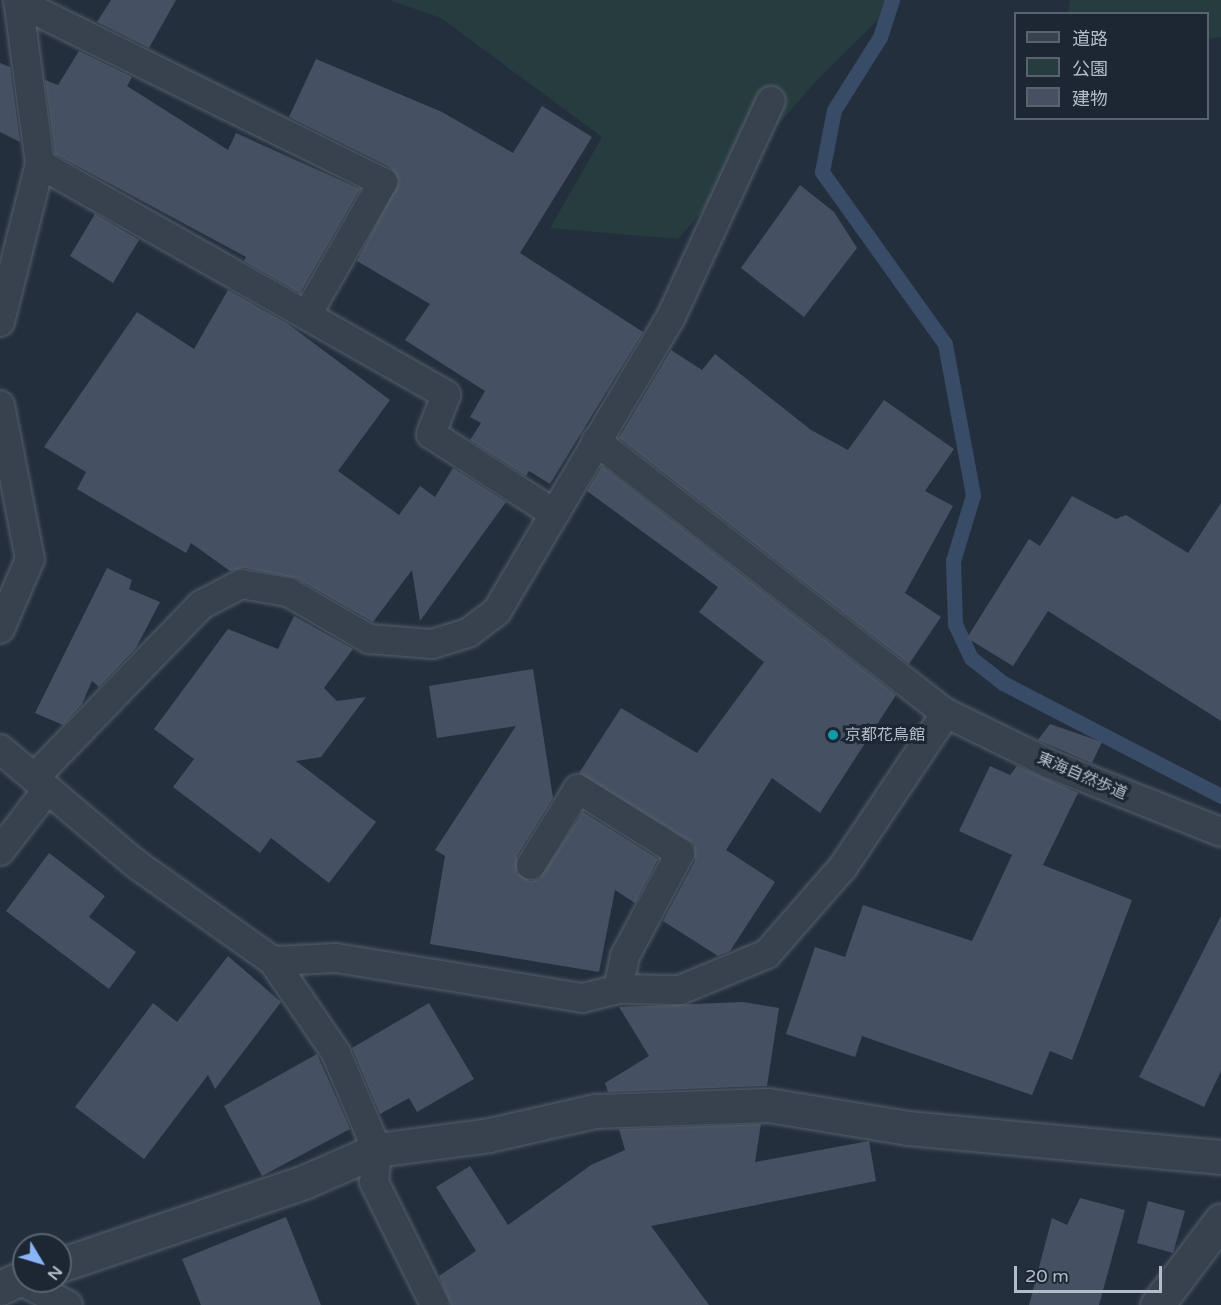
<!DOCTYPE html>
<meta charset="utf-8">
<style>
body{margin:0}
#map{position:relative;width:1221px;height:1305px;overflow:hidden;background:#242f3e;font-family:"Varela Round","Noto Sans JP",sans-serif}
div>[style]{position:absolute}
[style*='--x']{left:calc(var(--x)*1px);top:calc(var(--y)*1px);width:calc(var(--w)*1px);rotate:calc(var(--a)*1deg)}
.green>*{inset:0;background:#263c3f}
.stream>*{height:15px;margin:-7.5px;padding:0 7.5px;transform-origin:7.5px;border-radius:7.5px;background:#394c67}
.building>*{inset:0;background:#455162}
.roads{filter:drop-shadow(0 0 2px #565f6c) drop-shadow(0 0 2px #565f6c)}
.lane>*{height:28px;margin:-14px;padding:0 14px;transform-origin:14px;border-radius:14px;background:#38414e}
.street>*{height:33px;margin:-16.5px;padding:0 16.5px;transform-origin:16.5px;border-radius:16.5px;background:#38414e}
.dots>*{width:16px;height:16px;translate:-50% -50%;box-sizing:border-box;border:3px solid #1d2633;border-radius:50%}
span{translate:-50% -50%;white-space:nowrap;text-align:center;line-height:1.15;-webkit-text-stroke:6px #1d2633;paint-order:stroke}
.poi-label{font-size:16px;color:#b4bcc9}
.left{translate:0 -50%;text-align:left}
.street-label{font-size:16px;color:#b4bcc9}
.legend{position:absolute;left:1014px;top:12px;width:195px;height:108px;box-sizing:border-box;background:#1d2633;border:2px solid #59626f;margin:0;padding:8px 10px;list-style:none;font-size:18px;color:#b4bcc9}
.legend li{display:flex;align-items:center;gap:12px;height:30px}
.legend b{width:30px;border:2px solid #59626f}
.north{position:absolute;left:12px;top:1233px;width:60px;height:60px;box-sizing:border-box;background:#1d2633;border:2px solid #59626f;border-radius:50%;rotate:128deg;font-size:16px;font-weight:700;line-height:24px;text-align:center;color:#b4bcc9}
.north::after{content:'';display:block;margin:auto;width:21px;height:27px;background:#8ab4f8;clip-path:polygon(50% 0,100% 100%,50% 72%,0 100%)}
.scale{position:absolute;left:1014px;top:1266px;width:148px;height:27px;box-sizing:border-box;border:3px solid #b4bcc9;border-top:0;padding-left:8px;font-size:18px;line-height:21px;white-space:nowrap;color:#b4bcc9;-webkit-text-stroke:4px #1d2633;paint-order:stroke}
</style>
<div id="map">
<div class="green">
<div style="clip-path:polygon(389px 0,898px 0,819px 78px,678px 239px,550px 228px,602px 137px,441px 18px)"></div>
<div style="clip-path:polygon(1070px 0,1221px 0,1221px 37px,1208px 39px,1208px 14px,1068px 13px)"></div>
</div>
<div class="stream">
<div style="--x:892;--y:0;--w:39;--a:108"></div>
<div style="--x:880;--y:37;--w:86;--a:122.2"></div>
<div style="--x:834;--y:110;--w:63;--a:101"></div>
<div style="--x:822;--y:172;--w:211;--a:54.4"></div>
<div style="--x:945;--y:344;--w:154;--a:79.5"></div>
<div style="--x:973;--y:495;--w:69;--a:106.9"></div>
<div style="--x:953;--y:561;--w:63;--a:88.2"></div>
<div style="--x:955;--y:624;--w:38;--a:65"></div>
<div style="--x:971;--y:658;--w:41;--a:38"></div>
<div style="--x:1003;--y:683;--w:246;--a:27.4"></div>
</div>
<div class="building">
<div style="clip-path:polygon(111px 0,176px 0,149px 48px,97px 22px)"></div>
<div style="clip-path:polygon(79px 51px,132px 77px,127px 86px,228px 150px,236px 133px,360px 189px,300px 293px,244px 261px,246px 257px,55px 154px,45px 80px,58px 85px)"></div>
<div style="clip-path:polygon(316px 59px,442px 112px,513px 153px,542px 106px,592px 137px,520px 253px,643px 332px,550px 484px,529px 471px,526px 476px,470px 440px,481px 423px,470px 417px,485px 391px,405px 340px,430px 304px,357px 261px,399px 181px,390px 167px,289px 117px)"></div>
<div style="clip-path:polygon(0 63px,10px 67px,20px 142px,0 132px)"></div>
<div style="clip-path:polygon(800px 185px,834px 212px,857px 248px,804px 317px,741px 268px)"></div>
<div style="clip-path:polygon(95px 214px,139px 240px,113px 283px,70px 256px)"></div>
<div style="clip-path:polygon(228px 290px,288px 324px,390px 400px,338px 471px,399px 515px,420px 486px,435px 497px,453px 468px,506px 502px,420px 621px,412px 570px,373px 622px,296px 578px,244px 568px,230px 571px,191px 543px,186px 553px,77px 489px,86px 472px,44px 447px,137px 312px,194px 349px)"></div>
<div style="clip-path:polygon(671px 350px,702px 370px,715px 354px,811px 430px,848px 450px,884px 400px,954px 449px,925px 491px,953px 506px,905px 593px,941px 617px,909px 664px,619px 438px)"></div>
<div style="clip-path:polygon(602px 466px,896px 695px,820px 813px,772px 778px,726px 850px,775px 882px,730px 951px,718px 956px,663px 921px,695px 861px,694px 844px,579px 773px,621px 708px,697px 753px,764px 662px,699px 612px,718px 587px,587px 491px)"></div>
<div style="clip-path:polygon(1072px 496px,1116px 519px,1126px 515px,1188px 553px,1221px 503px,1221px 721px,1048px 611px,1013px 666px,967px 638px,1029px 539px,1040px 546px)"></div>
<div style="clip-path:polygon(107px 568px,132px 580px,129px 589px,160px 602px,136px 648px,99px 687px,92px 681px,82px 704px,63px 725px,35px 713px)"></div>
<div style="clip-path:polygon(278px 607px,353px 649px,324px 688px,337px 701px,366px 697px,321px 757px,296px 761px,376px 822px,329px 883px,271px 838px,260px 853px,173px 787px,194px 759px,154px 729px,228px 629px,278px 649px,294px 616px)"></div>
<div style="clip-path:polygon(533px 669px,553px 798px,517px 856px,517px 873px,530px 881px,539px 879px,583px 812px,658px 859px,635px 903px,615px 890px,599px 972px,430px 944px,445px 856px,435px 850px,516px 726px,437px 738px,429px 686px)"></div>
<div style="clip-path:polygon(1050px 724px,1102px 742px,1092px 763px,1038px 740px)"></div>
<div style="clip-path:polygon(990px 766px,1010px 775px,1017px 766px,1078px 793px,1043px 865px,1132px 900px,1072px 1060px,1050px 1051px,1032px 1095px,862px 1036px,855px 1057px,786px 1034px,815px 947px,845px 957px,863px 905px,972px 941px,1012px 855px,959px 831px)"></div>
<div style="clip-path:polygon(49px 853px,105px 896px,89px 917px,136px 952px,109px 989px,6px 911px)"></div>
<div style="clip-path:polygon(1221px 916px,1221px 1071px,1204px 1107px,1139px 1077px)"></div>
<div style="clip-path:polygon(228px 956px,281px 1002px,215px 1089px,208px 1075px,144px 1159px,75px 1107px,153px 1003px,177px 1022px)"></div>
<div style="clip-path:polygon(743px 1002px,779px 1008px,767px 1086px,608px 1092px,605px 1083px,649px 1056px,619px 1007px)"></div>
<div style="clip-path:polygon(429px 1003px,474px 1079px,417px 1112px,409px 1098px,380px 1114px,352px 1048px)"></div>
<div style="clip-path:polygon(317px 1054px,350px 1129px,262px 1176px,224px 1106px)"></div>
<div style="clip-path:polygon(761px 1124px,755px 1162px,869px 1141px,876px 1181px,651px 1226px,709px 1305px,451px 1305px,439px 1276px,476px 1251px,436px 1187px,470px 1166px,508px 1225px,591px 1165px,625px 1150px,619px 1129px)"></div>
<div style="clip-path:polygon(1080px 1198px,1125px 1210px,1099px 1305px,1029px 1305px,1052px 1218px,1067px 1225px)"></div>
<div style="clip-path:polygon(1148px 1201px,1185px 1211px,1173px 1253px,1137px 1243px)"></div>
<div style="clip-path:polygon(286px 1217px,321px 1305px,201px 1305px,182px 1259px)"></div>
</div>
<div class="roads">
<div class="lane">
<div style="--x:18;--y:2;--w:407;--a:26.3"></div>
<div style="--x:383;--y:182;--w:151;--a:119.8"></div>
<div style="--x:40;--y:164;--w:467;--a:29.6"></div>
<div style="--x:446;--y:395;--w:42;--a:111"></div>
<div style="--x:431;--y:434;--w:145;--a:32.9"></div>
<div style="--x:0;--y:322;--w:163;--a:-75.8"></div>
<div style="--x:40;--y:164;--w:165;--a:-97.6"></div>
<div style="--x:0;--y:405;--w:157;--a:79"></div>
<div style="--x:30;--y:559;--w:76;--a:113.2"></div>
<div style="--x:596;--y:441;--w:443;--a:37.9"></div>
<div style="--x:946;--y:713;--w:116;--a:26.1"></div>
<div style="--x:1050;--y:764;--w:184;--a:21.7"></div>
<div style="--x:0;--y:749;--w:178;--a:40.2"></div>
<div style="--x:136;--y:864;--w:168;--a:35.3"></div>
<div style="--x:273;--y:961;--w:63;--a:-2.7"></div>
<div style="--x:336;--y:958;--w:250;--a:9.2"></div>
<div style="--x:583;--y:998;--w:36;--a:-14"></div>
<div style="--x:618;--y:989;--w:62;--a:0.9"></div>
<div style="--x:680;--y:990;--w:94;--a:-22.5"></div>
<div style="--x:767;--y:954;--w:116;--a:-48.9"></div>
<div style="--x:843;--y:867;--w:185;--a:-56.2"></div>
<div style="--x:35;--y:777;--w:239;--a:-46"></div>
<div style="--x:201;--y:605;--w:45;--a:-27.7"></div>
<div style="--x:241;--y:584;--w:48;--a:9.7"></div>
<div style="--x:288;--y:592;--w:94;--a:30.1"></div>
<div style="--x:369;--y:639;--w:63;--a:4.5"></div>
<div style="--x:432;--y:644;--w:38;--a:-17"></div>
<div style="--x:468;--y:633;--w:36;--a:-37"></div>
<div style="--x:497;--y:611;--w:342;--a:-59.4"></div>
<div style="--x:671;--y:317;--w:238;--a:-65.2"></div>
<div style="--x:0;--y:851;--w:78;--a:-52.3"></div>
<div style="--x:531;--y:865;--w:89;--a:-58.3"></div>
<div style="--x:578;--y:789;--w:120;--a:32.1"></div>
<div style="--x:680;--y:853;--w:117;--a:118.1"></div>
<div style="--x:625;--y:956;--w:34;--a:102"></div>
<div style="--x:273;--y:961;--w:112;--a:55.6"></div>
<div style="--x:336;--y:1053;--w:105;--a:67.1"></div>
<div style="--x:377;--y:1150;--w:32;--a:95"></div>
<div style="--x:374;--y:1182;--w:137;--a:63.6"></div>
<div style="--x:17;--y:1279;--w:57;--a:27"></div>
</div>
<div class="street">
<div style="--x:60;--y:1265;--w:258;--a:-18.8"></div>
<div style="--x:304;--y:1182;--w:80;--a:-23.7"></div>
<div style="--x:377;--y:1150;--w:113;--a:-7.6"></div>
<div style="--x:489;--y:1135;--w:109;--a:-12.8"></div>
<div style="--x:595;--y:1111;--w:173;--a:-2"></div>
<div style="--x:768;--y:1105;--w:142;--a:9.3"></div>
<div style="--x:908;--y:1128;--w:314;--a:5.3"></div>
<div style="--x:0;--y:1288;--w:26;--a:-25"></div>
<div style="--x:1157;--y:1305;--w:106;--a:-53"></div>
</div>
</div>
<div class="dots">
<div style="left:833px;top:735px;background:#0f9aa8"></div>
</div>
<div class="poi-label">
<span class="left" style="left:845px;top:735px">京都花鳥館</span>
</div>
<div class="street-label">
<span style="left:1082px;top:776px;rotate:23deg">東海自然歩道</span>
</div>
<ul class="legend">
<li><b style="height:8px;background:#38414e"></b>道路</li>
<li><b style="height:16px;background:#263c3f"></b>公園</li>
<li><b style="height:16px;background:#455162"></b>建物</li>
</ul>
<div class="north">N</div>
<div class="scale">20 m</div>
</div>
